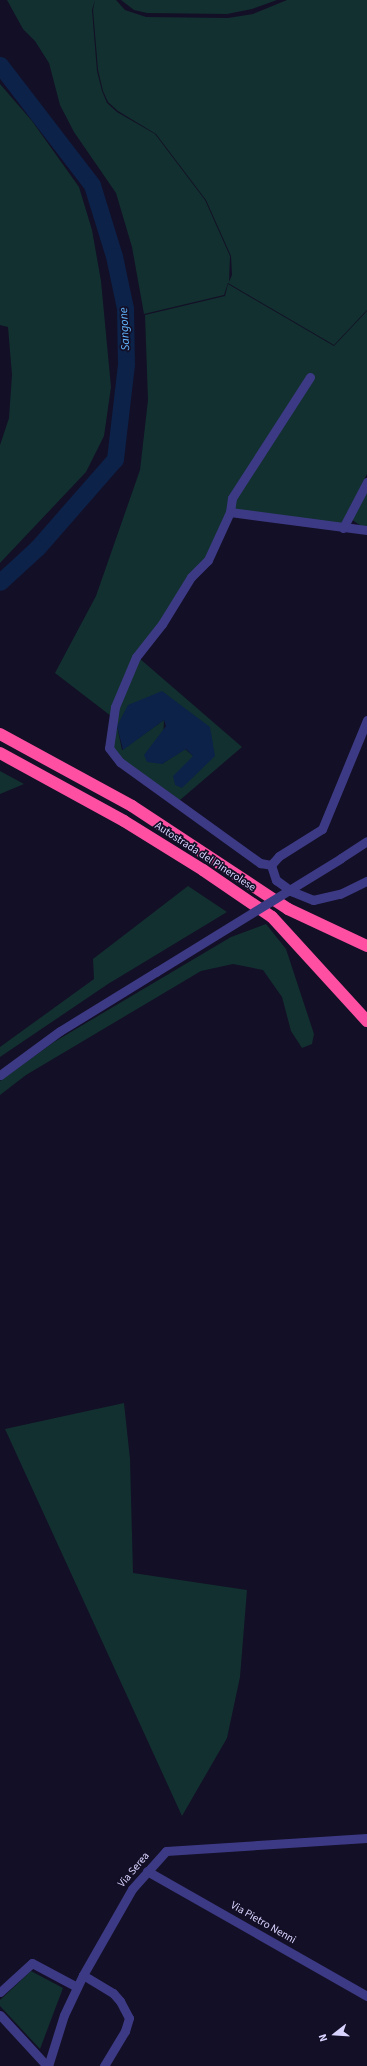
<!DOCTYPE html>
<style>
body{margin:0}
#map{position:relative;width:367px;height:2066px;overflow:hidden;background:#130f26;font-family:"Source Sans 3",sans-serif}
div>[style]{position:absolute}
[style*='--x']{left:calc(var(--x)*1px);top:calc(var(--y)*1px);width:calc(var(--w)*1px);rotate:calc(var(--a)*1deg)}
.green>*{inset:0;background:#12302f}
.water>*{inset:0;background:#0c2248}
.river>*{height:17px;margin:-8.5px;padding:0 8.5px;transform-origin:8.5px;border-radius:8.5px;background:#0c2248}
.minor>*{height:9px;margin:-4.5px;padding:0 4.5px;transform-origin:4.5px;border-radius:4.5px;background:#3d3a85}
.highway>*{height:12px;margin:-6px;padding:0 6px;transform-origin:6px;border-radius:6px;background:#ff4fa3}
.minor-bridge>*{height:9px;margin:-4.5px;padding:0 4.5px;transform-origin:4.5px;border-radius:4.5px;background:#3d3a85}
span{translate:-50% -50%;white-space:nowrap;text-align:center;line-height:1.15;-webkit-text-stroke:3.5px #130f26;paint-order:stroke}
.street-label{font-size:11px;color:#d9d4ff}
.water-label{font-size:12px;color:#62b6ff;font-style:italic}
.north{position:absolute;left:315px;top:2014px;width:40px;height:40px;-webkit-text-stroke:3px #130f26;paint-order:stroke;rotate:253deg;font-size:11px;font-weight:700;line-height:16px;text-align:center;color:#d9d4ff}
.north::after{content:'';display:block;margin:auto;width:14px;height:18px;background:#d9d4ff;clip-path:polygon(50% 0,100% 100%,50% 72%,0 100%)}
</style>
<div id="map">
<div class="green">
<div style="clip-path:polygon(7px 0,95px 0,92px 10px,97px 71px,102px 91px,107px 103px,117px 112px,155px 134px,205px 200px,230px 256px,229px 282px,232px 275px,231px 256px,206px 200px,156px 134px,118px 111px,108px 102px,103px 91px,98px 70px,93px 10px,95px 0,116px 0,125px 10px,146px 17px,228px 18px,253px 14px,287px 0,367px 0,367px 310px,334px 345px,228px 283px,224px 295px,144px 314px,132px 247px,116px 193px,74px 132px,60px 105px,49px 63px,35px 41px,23px 29px)"></div>
<div style="clip-path:polygon(121px 0,277px 0,252px 9px,227px 14px,147px 13px,134px 10px)"></div>
<div style="clip-path:polygon(0 84px,32px 121px,79px 187px,92px 230px,101px 281px,111px 387px,104px 436px,86px 472px,0 563px,0 445px,9px 418px,12px 375px,8px 327px,0 325px)"></div>
<div style="clip-path:polygon(228px 284px,334px 346px,367px 311px,367px 474px,341px 525px,227px 514px,213px 550px,144px 644px,111px 716px,55px 673px,96px 596px,140px 470px,148px 400px,145px 315px,225px 296px)"></div>
<div style="clip-path:polygon(367px 488px,367px 530px,351px 519px)"></div>
<div style="clip-path:polygon(evenodd,139px 658px,242px 747px,180px 800px,122px 760px,114px 750px,112px 740px,118px 707px,139px 658px,162px 692px,215px 756px,193px 756px,185px 749px,162px 764px,164px 720px,122px 750px,117px 726px,162px 692px)"></div>
<div style="clip-path:polygon(0 771px,24px 784px,0 794px)"></div>
<div style="clip-path:polygon(188px 886px,227px 912px,108px 984px,0 1057px,0 1047px,94px 979px,93px 959px)"></div>
<div style="clip-path:polygon(266px 924px,286px 949px,314px 1034px,312px 1044px,302px 1048px,291px 1031px,282px 997px,263px 970px,233px 964px,201px 971px,26px 1075px,0 1095px,0 1081px,54px 1042px,231px 937px)"></div>
<div style="clip-path:polygon(124px 1403px,130px 1459px,133px 1573px,247px 1590px,240px 1677px,227px 1738px,182px 1816px,5px 1429px)"></div>
<div style="clip-path:polygon(31px 1971px,63px 1988px,40px 2049px,0 2006px,0 2000px)"></div>
</div>
<div class="water">
<div style="clip-path:polygon(162px 691px,210px 727px,215px 756px,182px 788px,175px 785px,173px 776px,193px 756px,186px 749px,162px 764px,147px 762px,144px 755px,166px 726px,164px 720px,123px 750px,117px 726px,128px 705px)"></div>
</div>
<div class="river">
<div style="--x:0;--y:65;--w:151;--a:52.5"></div>
<div style="--x:92;--y:185;--w:74;--a:72.8"></div>
<div style="--x:114;--y:256;--w:53;--a:78.1"></div>
<div style="--x:125;--y:308;--w:56;--a:89"></div>
<div style="--x:126;--y:364;--w:96;--a:96.6"></div>
<div style="--x:115;--y:459;--w:118;--a:131.2"></div>
<div style="--x:37;--y:548;--w:50;--a:137.4"></div>
</div>
<div class="minor">
<div style="--x:310;--y:377;--w:144;--a:122.8"></div>
<div style="--x:232;--y:498;--w:14;--a:98"></div>
<div style="--x:230;--y:512;--w:138;--a:7.5"></div>
<div style="--x:230;--y:512;--w:53;--a:114.6"></div>
<div style="--x:208;--y:560;--w:24;--a:135"></div>
<div style="--x:191;--y:577;--w:55;--a:121.7"></div>
<div style="--x:162;--y:624;--w:42;--a:128.2"></div>
<div style="--x:136;--y:657;--w:54;--a:112.8"></div>
<div style="--x:115;--y:707;--w:41;--a:98.3"></div>
<div style="--x:109;--y:748;--w:18;--a:52"></div>
<div style="--x:120;--y:762;--w:173;--a:35.8"></div>
<div style="--x:260;--y:863;--w:11;--a:10"></div>
<div style="--x:343;--y:528;--w:52;--a:-62.4"></div>
<div style="--x:367;--y:720;--w:118;--a:112.4"></div>
<div style="--x:322;--y:829;--w:51;--a:147.9"></div>
<div style="--x:279;--y:856;--w:12;--a:132"></div>
<div style="--x:271;--y:865;--w:16;--a:72"></div>
<div style="--x:276;--y:880;--w:19;--a:36"></div>
<div style="--x:291;--y:891;--w:24;--a:22"></div>
<div style="--x:313;--y:900;--w:28;--a:-13"></div>
<div style="--x:340;--y:894;--w:30;--a:-26"></div>
<div style="--x:341;--y:858;--w:31;--a:-33"></div>
<div style="--x:0;--y:1075;--w:74;--a:-36.3"></div>
<div style="--x:60;--y:1031;--w:113;--a:-31.6"></div>
<div style="--x:147;--y:1871;--w:253;--a:29.6"></div>
<div style="--x:83;--y:1975;--w:35;--a:31"></div>
<div style="--x:113;--y:1993;--w:11;--a:49"></div>
<div style="--x:120;--y:2001;--w:19;--a:62"></div>
<div style="--x:129;--y:2018;--w:14;--a:107"></div>
<div style="--x:125;--y:2031;--w:41;--a:121"></div>
<div style="--x:0;--y:1992;--w:43;--a:-42.2"></div>
<div style="--x:32;--y:1963;--w:51;--a:28.1"></div>
<div style="--x:0;--y:2015;--w:69;--a:47.3"></div>
<div style="--x:48;--y:2066;--w:53;--a:-72.6"></div>
<div style="--x:64;--y:2015;--w:44;--a:-64.6"></div>
<div style="--x:83;--y:1975;--w:99;--a:-60.3"></div>
<div style="--x:132;--y:1889;--w:51;--a:-48.2"></div>
<div style="--x:166;--y:1851;--w:201;--a:-3.7"></div>
</div>
<div class="highway">
<div style="--x:0;--y:734;--w:150;--a:28.6"></div>
<div style="--x:132;--y:806;--w:187;--a:33.4"></div>
<div style="--x:288;--y:909;--w:87;--a:25.1"></div>
<div style="--x:0;--y:753;--w:141;--a:28.7"></div>
<div style="--x:124;--y:821;--w:93;--a:31.8"></div>
<div style="--x:203;--y:870;--w:83;--a:34.3"></div>
<div style="--x:272;--y:917;--w:141;--a:47.6"></div>
</div>
<div class="minor-bridge">
<div style="--x:156;--y:972;--w:217;--a:-31.6"></div>
</div>
<div class="street-label">
<span style="left:205px;top:857px;rotate:33deg">Autostrada del Pinerolese</span>
<span style="left:134px;top:1870px;rotate:-50deg">Via Serea</span>
<span style="left:263px;top:1923px;rotate:30deg">Via Pietro Nenni</span>
</div>
<div class="water-label">
<span style="left:125px;top:329px;rotate:-93deg">Sangone</span>
</div>
<div class="north">N</div>
</div>
